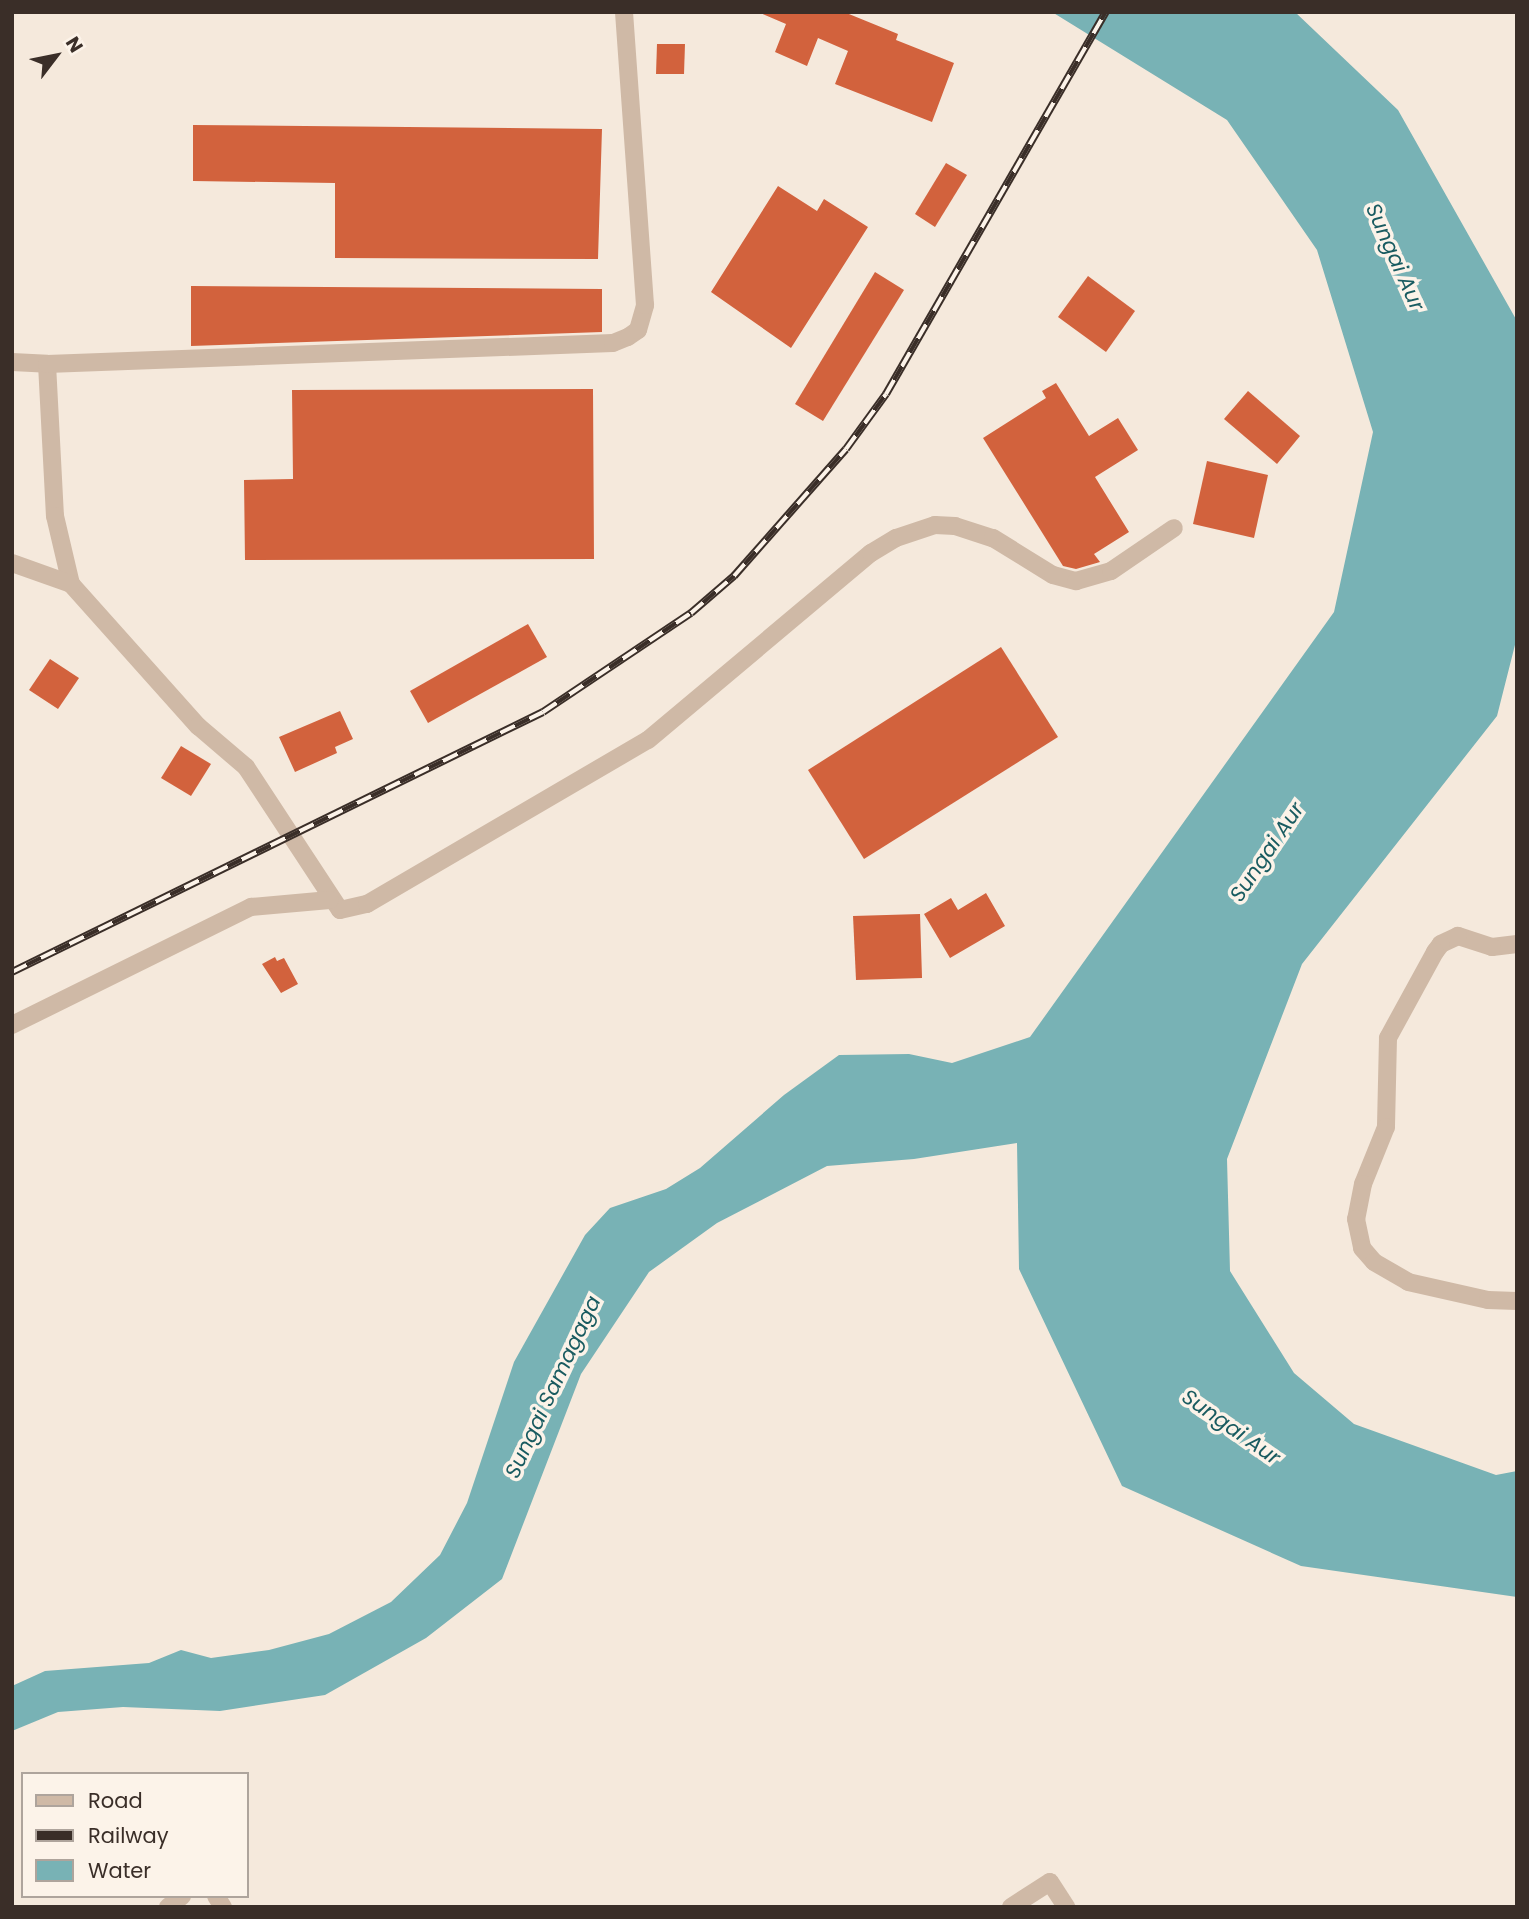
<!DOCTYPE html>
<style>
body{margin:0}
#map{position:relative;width:1529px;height:1919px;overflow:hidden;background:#f5e9dc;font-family:Poppins,sans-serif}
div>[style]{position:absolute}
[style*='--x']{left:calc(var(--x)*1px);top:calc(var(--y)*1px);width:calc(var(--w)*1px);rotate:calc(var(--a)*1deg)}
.water>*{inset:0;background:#78b2b5}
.building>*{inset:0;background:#d2623d}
.minor>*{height:18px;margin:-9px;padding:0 9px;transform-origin:9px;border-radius:9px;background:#cfb9a6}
.rail>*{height:8px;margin-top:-4px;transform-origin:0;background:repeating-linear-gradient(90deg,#fcf3e9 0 16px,#3a2e28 0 32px);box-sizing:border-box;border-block:2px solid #3a2e28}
span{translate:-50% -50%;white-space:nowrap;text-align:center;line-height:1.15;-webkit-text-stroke:7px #fcf3e9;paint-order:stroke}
.water-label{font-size:21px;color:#195b60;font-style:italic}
.frame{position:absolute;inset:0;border:14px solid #3a2e28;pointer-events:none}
.legend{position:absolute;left:21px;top:1772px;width:228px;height:126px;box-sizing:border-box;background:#fcf3e9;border:2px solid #aea49c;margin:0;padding:9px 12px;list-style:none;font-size:21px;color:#3a2e28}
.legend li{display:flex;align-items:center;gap:14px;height:35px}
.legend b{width:35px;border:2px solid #aea49c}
.north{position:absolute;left:21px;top:21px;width:70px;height:70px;-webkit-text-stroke:5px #fcf3e9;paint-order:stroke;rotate:58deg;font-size:19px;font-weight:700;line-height:28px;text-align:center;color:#3a2e28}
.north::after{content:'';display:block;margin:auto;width:24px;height:32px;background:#3a2e28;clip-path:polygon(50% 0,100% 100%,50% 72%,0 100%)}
</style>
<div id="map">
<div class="water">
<div style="clip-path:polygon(1052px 12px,1295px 12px,1398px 110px,1517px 321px,1517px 637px,1497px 716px,1302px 964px,1227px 1159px,1230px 1271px,1294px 1373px,1354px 1424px,1496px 1475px,1517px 1471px,1517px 1597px,1301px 1566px,1122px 1486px,1019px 1269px,1017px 1143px,914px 1159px,827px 1166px,717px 1223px,649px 1272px,581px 1374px,502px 1579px,426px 1638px,325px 1695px,220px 1711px,123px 1707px,58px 1712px,12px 1731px,12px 1686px,45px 1671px,149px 1663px,181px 1650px,211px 1658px,269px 1650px,329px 1634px,391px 1602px,440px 1555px,467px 1503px,514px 1362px,585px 1235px,610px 1208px,666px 1189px,700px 1168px,784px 1095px,839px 1055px,909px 1054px,952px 1063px,1030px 1037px,1334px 612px,1373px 432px,1317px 250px,1227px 120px)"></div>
</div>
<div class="building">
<div style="clip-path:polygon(758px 12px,844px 12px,898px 34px,896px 40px,954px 63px,932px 122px,835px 84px,848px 51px,818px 38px,807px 66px,775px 52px,786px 24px)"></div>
<div style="clip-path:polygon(657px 44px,685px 44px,684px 74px,656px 74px)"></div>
<div style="clip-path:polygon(193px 125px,602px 129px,598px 259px,335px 258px,335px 183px,193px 181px)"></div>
<div style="clip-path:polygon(946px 163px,967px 175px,935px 227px,915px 214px)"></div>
<div style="clip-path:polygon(778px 186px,817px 211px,824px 199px,868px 227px,791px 348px,711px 292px)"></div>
<div style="clip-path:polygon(875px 272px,904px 290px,823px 421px,795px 404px)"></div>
<div style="clip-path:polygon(1088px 276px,1135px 311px,1106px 352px,1058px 317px)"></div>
<div style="clip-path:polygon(191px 286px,602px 289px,602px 332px,191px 346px)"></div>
<div style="clip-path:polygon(1056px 383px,1089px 436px,1118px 418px,1138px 450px,1095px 477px,1129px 532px,1094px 554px,1100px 562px,1076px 569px,1063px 566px,983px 438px,1046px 398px,1042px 391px)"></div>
<div style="clip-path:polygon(593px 389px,594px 559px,245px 560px,244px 480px,293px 479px,292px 390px)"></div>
<div style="clip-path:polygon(1248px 391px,1300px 436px,1277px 464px,1224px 419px)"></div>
<div style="clip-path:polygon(1207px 461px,1268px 475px,1254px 538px,1193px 524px)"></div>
<div style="clip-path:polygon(528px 624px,547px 657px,428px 723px,410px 691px)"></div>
<div style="clip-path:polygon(1001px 647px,1058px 737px,864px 859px,808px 770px)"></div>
<div style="clip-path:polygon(50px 659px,79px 678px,58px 709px,29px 690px)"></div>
<div style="clip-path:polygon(340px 711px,353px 739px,335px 747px,337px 753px,295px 772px,279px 737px)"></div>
<div style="clip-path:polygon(181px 746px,211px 764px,191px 796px,161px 778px)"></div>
<div style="clip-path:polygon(986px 893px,1005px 926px,950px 958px,924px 914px,951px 898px,958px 910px)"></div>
<div style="clip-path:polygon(920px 914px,922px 978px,856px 980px,853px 916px)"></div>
<div style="clip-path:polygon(275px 957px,277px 961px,284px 958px,298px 984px,281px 993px,262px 964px)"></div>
</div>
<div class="minor">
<div style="--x:12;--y:362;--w:35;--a:3"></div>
<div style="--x:47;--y:364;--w:152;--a:87"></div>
<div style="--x:55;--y:516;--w:70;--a:76.8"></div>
<div style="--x:71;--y:584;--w:191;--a:48.2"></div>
<div style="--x:198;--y:726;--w:63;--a:40.5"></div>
<div style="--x:246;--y:767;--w:171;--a:56.7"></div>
<div style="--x:340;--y:910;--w:28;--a:-13"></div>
<div style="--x:367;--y:904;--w:325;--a:-30.3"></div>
<div style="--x:648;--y:740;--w:291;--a:-40"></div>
<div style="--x:871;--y:553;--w:29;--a:-31"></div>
<div style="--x:896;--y:538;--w:41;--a:-18.4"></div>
<div style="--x:935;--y:525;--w:20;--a:3"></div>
<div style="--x:955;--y:526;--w:40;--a:18"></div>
<div style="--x:993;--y:538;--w:70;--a:31.7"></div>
<div style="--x:1053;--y:575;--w:24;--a:15"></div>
<div style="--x:1076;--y:581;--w:36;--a:-16"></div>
<div style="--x:1111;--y:571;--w:76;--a:-34.3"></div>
<div style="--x:47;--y:364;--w:566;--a:-2.12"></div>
<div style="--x:613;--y:343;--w:16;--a:-22"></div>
<div style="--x:628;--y:337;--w:12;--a:-35"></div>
<div style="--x:638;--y:330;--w:26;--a:-74"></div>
<div style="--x:645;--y:305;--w:294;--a:-94.1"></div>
<div style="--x:12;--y:563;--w:63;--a:19.6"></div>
<div style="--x:1517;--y:944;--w:25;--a:173"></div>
<div style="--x:1492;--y:947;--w:36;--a:-162"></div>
<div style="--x:1458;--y:936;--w:19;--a:155"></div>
<div style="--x:1441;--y:944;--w:10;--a:127"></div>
<div style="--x:1435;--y:952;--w:98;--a:118.7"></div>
<div style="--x:1388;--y:1038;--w:89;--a:91.3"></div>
<div style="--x:1386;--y:1127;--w:61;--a:112"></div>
<div style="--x:1363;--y:1184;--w:36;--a:101"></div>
<div style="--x:1356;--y:1219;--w:30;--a:78"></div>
<div style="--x:1362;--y:1248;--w:18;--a:49"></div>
<div style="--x:1374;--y:1262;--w:39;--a:30"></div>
<div style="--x:1408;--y:1282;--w:82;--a:12.7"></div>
<div style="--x:1488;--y:1300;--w:29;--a:2"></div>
<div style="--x:12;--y:1025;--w:267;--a:-26.3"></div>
<div style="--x:251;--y:907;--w:79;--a:-5.1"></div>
<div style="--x:216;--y:1896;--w:13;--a:58"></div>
<div style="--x:168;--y:1907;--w:18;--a:-38"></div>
<div style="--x:1011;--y:1907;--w:46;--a:-32.7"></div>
<div style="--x:1050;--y:1882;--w:30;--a:57"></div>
</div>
<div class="rail">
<div style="--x:12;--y:972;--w:591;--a:-26.09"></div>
<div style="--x:543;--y:712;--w:178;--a:-33.8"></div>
<div style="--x:691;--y:613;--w:57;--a:-40.7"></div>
<div style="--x:734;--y:576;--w:169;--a:-48.6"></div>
<div style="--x:846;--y:449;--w:68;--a:-54"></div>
<div style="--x:886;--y:394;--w:441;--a:-60.1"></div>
</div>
<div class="water-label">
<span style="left:1395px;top:257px;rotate:66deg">Sungai Aur</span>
<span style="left:1267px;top:852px;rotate:-56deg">Sungai Aur</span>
<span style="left:553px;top:1387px;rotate:-65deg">Sungai Samagaga</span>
<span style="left:1231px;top:1427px;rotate:35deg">Sungai Aur</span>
</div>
<div class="frame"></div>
<ul class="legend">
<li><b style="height:9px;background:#cfb9a6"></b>Road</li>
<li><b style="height:9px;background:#3a2e28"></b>Railway</li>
<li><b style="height:19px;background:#78b2b5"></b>Water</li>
</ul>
<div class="north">N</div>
</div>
